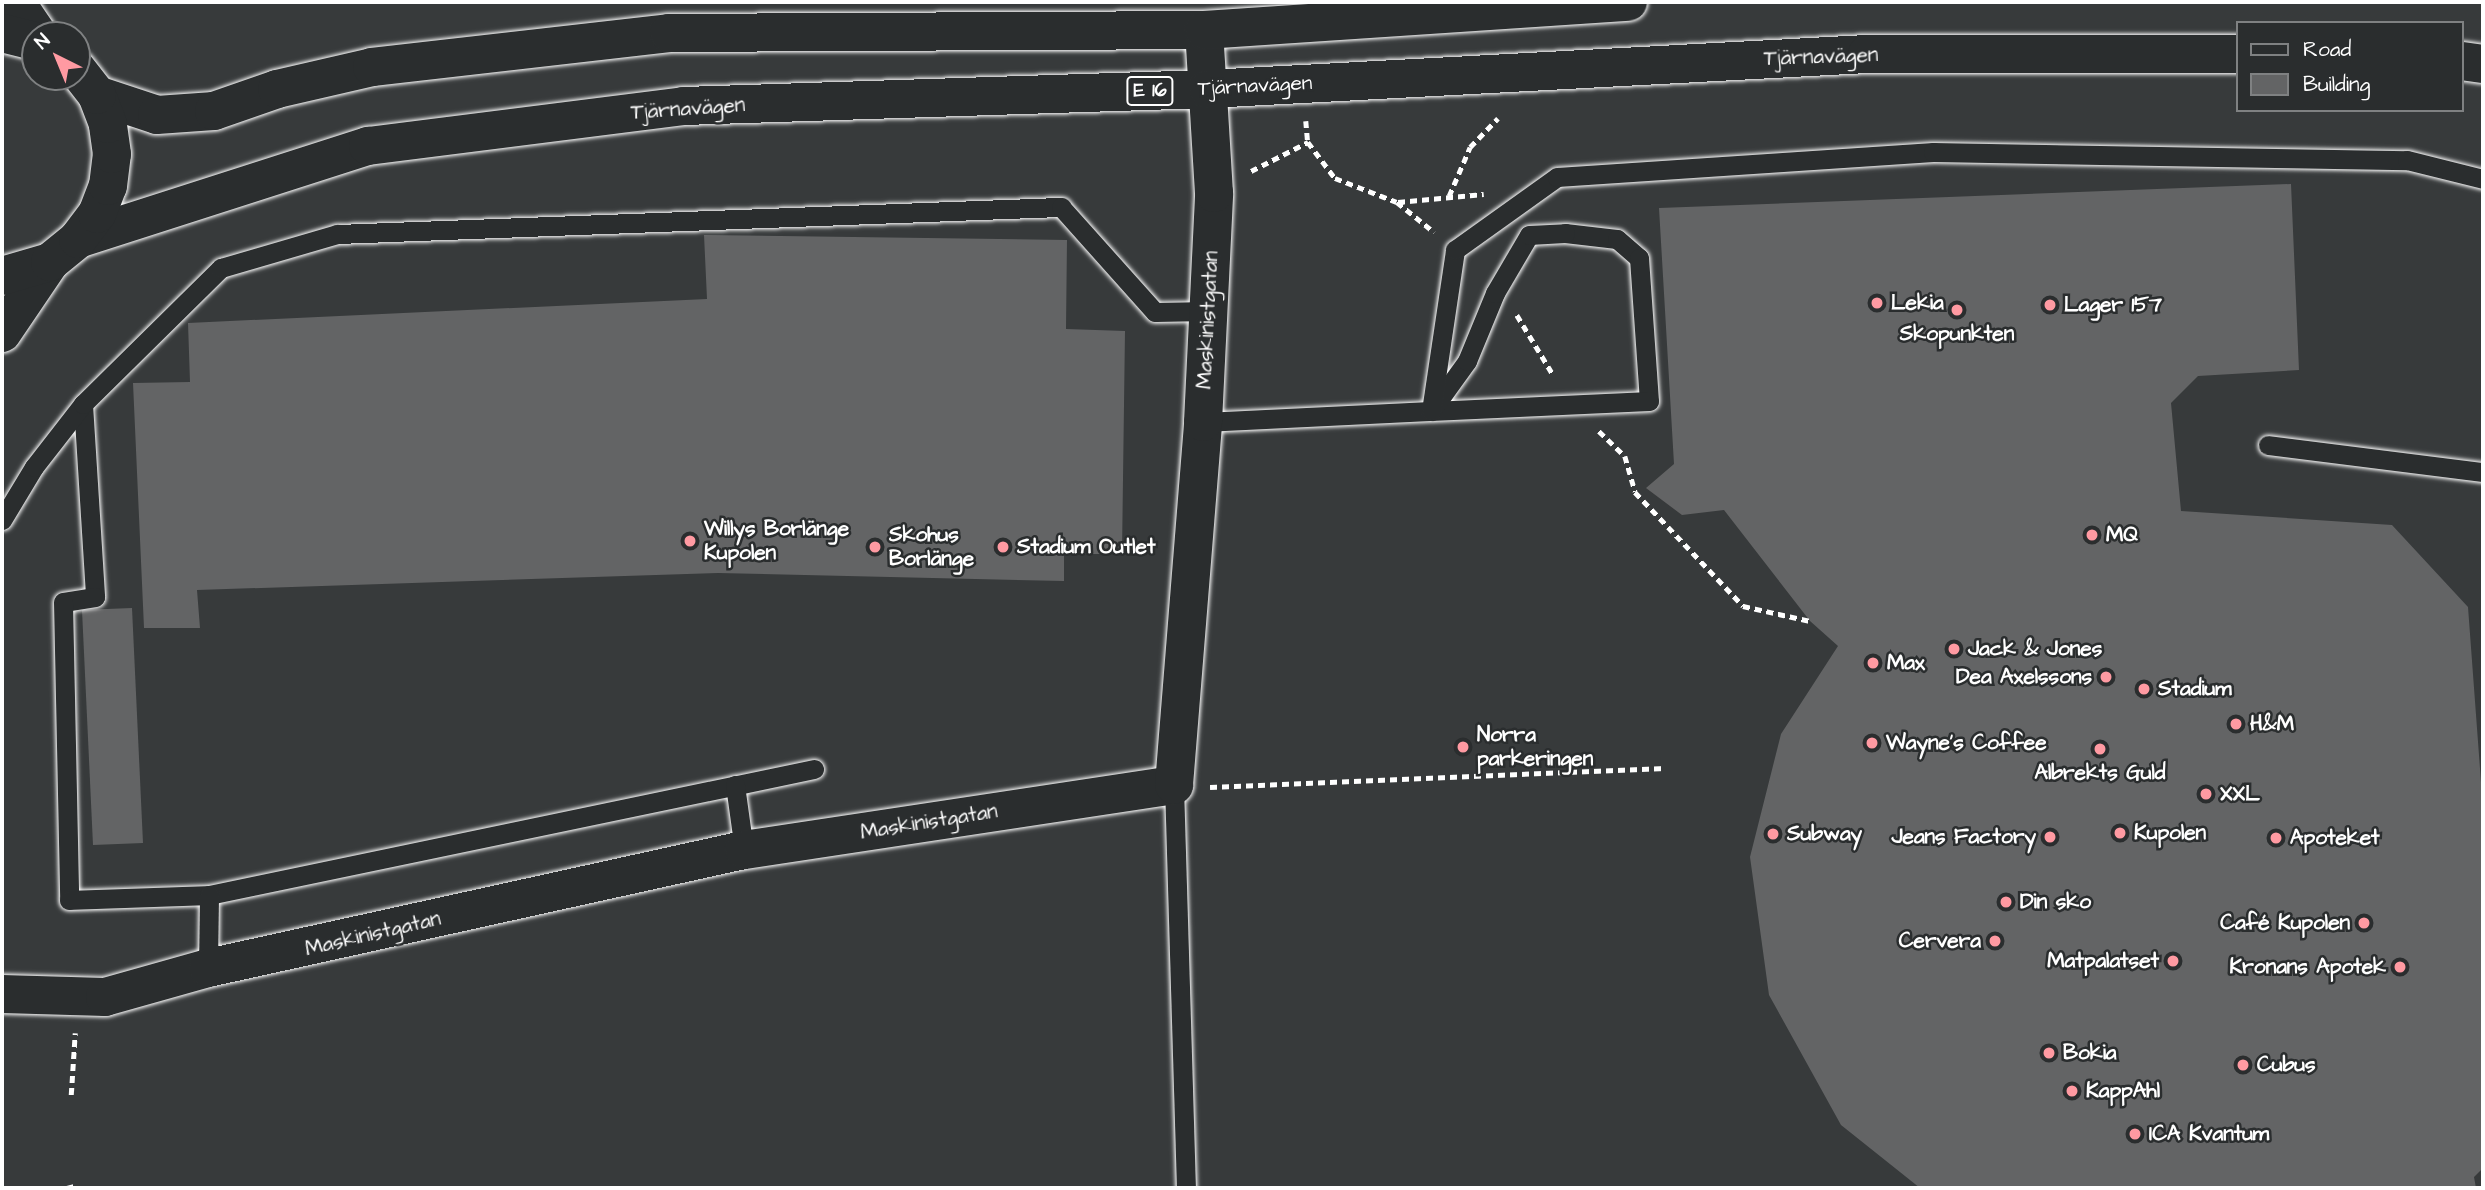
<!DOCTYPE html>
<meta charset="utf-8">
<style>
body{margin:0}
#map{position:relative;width:2485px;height:1190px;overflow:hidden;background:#373a3b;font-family:"Architects Daughter",sans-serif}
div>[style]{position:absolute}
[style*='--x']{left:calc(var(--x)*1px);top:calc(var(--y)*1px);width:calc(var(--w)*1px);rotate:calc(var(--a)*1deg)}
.building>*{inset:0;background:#636465}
.path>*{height:4.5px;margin-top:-2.25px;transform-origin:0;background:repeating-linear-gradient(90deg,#fff 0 7px,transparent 0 12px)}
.roads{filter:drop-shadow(0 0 2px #fff) drop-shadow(0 0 2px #fff)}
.lane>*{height:19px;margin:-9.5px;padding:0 9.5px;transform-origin:9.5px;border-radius:9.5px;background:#2a2d2e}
.street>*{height:38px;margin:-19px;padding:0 19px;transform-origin:19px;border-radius:19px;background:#2a2d2e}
.secondary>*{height:38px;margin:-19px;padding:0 19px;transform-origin:19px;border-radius:19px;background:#2a2d2e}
.highway>*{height:38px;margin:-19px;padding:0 19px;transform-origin:19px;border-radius:19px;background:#2a2d2e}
.dots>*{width:19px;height:19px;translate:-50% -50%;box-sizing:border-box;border:4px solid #2a2d2e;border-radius:50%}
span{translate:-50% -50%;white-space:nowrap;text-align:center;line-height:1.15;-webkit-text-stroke:5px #2a2d2e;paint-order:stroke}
.shield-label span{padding:2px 5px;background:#2a2d2e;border:2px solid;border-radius:5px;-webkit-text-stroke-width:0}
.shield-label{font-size:19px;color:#fff;font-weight:700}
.street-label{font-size:21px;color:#fff}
.poi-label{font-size:21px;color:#fff;font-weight:700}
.left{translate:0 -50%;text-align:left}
.right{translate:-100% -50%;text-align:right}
.frame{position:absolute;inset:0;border:4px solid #fff;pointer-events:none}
.legend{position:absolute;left:2236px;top:21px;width:228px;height:91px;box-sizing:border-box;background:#2a2d2e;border:2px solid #7f8182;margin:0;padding:9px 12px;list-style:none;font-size:21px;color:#fff}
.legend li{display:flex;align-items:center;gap:14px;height:35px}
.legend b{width:35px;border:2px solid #7f8182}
.north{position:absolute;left:21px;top:21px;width:70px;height:70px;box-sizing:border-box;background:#2a2d2e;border:2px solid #7f8182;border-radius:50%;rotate:317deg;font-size:19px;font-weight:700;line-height:28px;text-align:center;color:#fff}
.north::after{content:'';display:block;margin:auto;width:24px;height:32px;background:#ff9aa2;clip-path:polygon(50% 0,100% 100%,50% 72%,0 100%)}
</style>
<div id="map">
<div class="building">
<div style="clip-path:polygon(2291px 184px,2299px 370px,2198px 376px,2171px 403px,2181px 511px,2392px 525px,2468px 607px,2483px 809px,2483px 1168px,2474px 1177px,2476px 1188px,1920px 1188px,1841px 1125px,1769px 995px,1750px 857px,1781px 734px,1838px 646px,1810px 621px,1724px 510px,1682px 515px,1646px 488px,1674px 464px,1659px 208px)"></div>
<div style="clip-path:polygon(704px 235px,1067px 240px,1066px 329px,1125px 331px,1122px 554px,1064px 554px,1064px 581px,718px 573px,197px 590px,200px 628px,144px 628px,133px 383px,190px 382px,188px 323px,707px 299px)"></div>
<div style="clip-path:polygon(132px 608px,143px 843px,93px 845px,82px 610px)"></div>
</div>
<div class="path">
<div style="--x:1306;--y:121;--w:21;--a:85"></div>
<div style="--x:1308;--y:142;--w:45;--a:53.1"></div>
<div style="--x:1335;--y:178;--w:66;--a:21.2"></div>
<div style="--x:1397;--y:202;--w:48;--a:39"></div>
<div style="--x:1251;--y:171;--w:64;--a:-27"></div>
<div style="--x:1449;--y:196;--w:53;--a:-66.8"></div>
<div style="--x:1470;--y:147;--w:40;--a:-46"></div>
<div style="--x:1398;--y:202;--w:86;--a:-5.3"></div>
<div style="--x:1517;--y:315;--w:71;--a:58.8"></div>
<div style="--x:1599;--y:431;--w:36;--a:44"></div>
<div style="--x:1625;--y:456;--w:37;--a:74"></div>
<div style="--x:1635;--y:492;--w:157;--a:46.5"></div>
<div style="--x:1743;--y:606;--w:69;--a:12.6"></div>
<div style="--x:1210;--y:787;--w:456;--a:-2.4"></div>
<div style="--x:71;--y:1095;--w:62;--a:-86.3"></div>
<div style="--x:67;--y:1188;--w:7;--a:-16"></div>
</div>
<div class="roads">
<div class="lane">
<div style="--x:1565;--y:233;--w:52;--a:6.6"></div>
<div style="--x:1617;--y:239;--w:29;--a:41"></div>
<div style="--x:1639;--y:258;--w:143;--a:86"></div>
<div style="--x:1649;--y:401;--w:218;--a:177.4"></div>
<div style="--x:1431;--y:411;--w:62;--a:-54.2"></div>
<div style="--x:1467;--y:361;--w:74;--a:-67.6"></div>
<div style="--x:1495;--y:293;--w:67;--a:-59.6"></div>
<div style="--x:1529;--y:235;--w:36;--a:-3"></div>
<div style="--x:83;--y:404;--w:193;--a:86.4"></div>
<div style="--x:95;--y:597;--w:32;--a:171"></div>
<div style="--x:63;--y:602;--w:298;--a:88.8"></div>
<div style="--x:69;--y:900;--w:140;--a:-2"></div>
<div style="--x:209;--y:895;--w:618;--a:-11.76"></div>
<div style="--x:1203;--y:422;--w:228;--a:-2.8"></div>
<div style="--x:1431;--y:411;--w:163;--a:-81.5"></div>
<div style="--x:1455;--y:250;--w:125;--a:-35.6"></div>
<div style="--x:1557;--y:177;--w:377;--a:-3.8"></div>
<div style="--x:1933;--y:152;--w:474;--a:1"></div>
<div style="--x:2407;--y:160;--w:78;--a:14"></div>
<div style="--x:2268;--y:445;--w:217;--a:7.2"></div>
<div style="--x:2;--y:520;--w:62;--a:-58.9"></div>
<div style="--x:34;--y:467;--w:80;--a:-52.1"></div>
<div style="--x:83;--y:404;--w:194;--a:-44.6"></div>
<div style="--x:221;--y:268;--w:121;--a:-16.3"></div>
<div style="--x:337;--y:234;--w:725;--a:-2.14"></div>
<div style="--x:1061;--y:207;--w:141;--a:48.2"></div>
<div style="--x:1155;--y:312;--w:54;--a:-1.1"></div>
<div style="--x:735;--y:785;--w:66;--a:82.1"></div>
<div style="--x:1174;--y:785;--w:403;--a:88.3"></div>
<div style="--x:208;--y:968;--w:73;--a:-89.2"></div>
</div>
<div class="street">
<div style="--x:2;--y:994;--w:103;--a:1.7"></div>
<div style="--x:105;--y:997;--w:107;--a:-15.7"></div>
<div style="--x:208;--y:968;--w:549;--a:-12.42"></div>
<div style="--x:744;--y:850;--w:435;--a:-8.6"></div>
<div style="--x:1174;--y:785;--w:364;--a:-85.4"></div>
<div style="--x:1203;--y:422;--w:229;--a:-87.2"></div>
<div style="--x:1214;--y:193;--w:163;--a:-93.5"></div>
</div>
<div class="secondary">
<div style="--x:16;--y:2;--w:40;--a:56"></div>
<div style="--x:2;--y:333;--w:86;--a:-55.9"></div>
</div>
<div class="highway">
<div style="--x:2;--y:33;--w:34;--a:14"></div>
<div style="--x:2462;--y:61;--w:21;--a:8"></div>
<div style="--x:97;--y:95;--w:63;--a:18.4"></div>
<div style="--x:157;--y:115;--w:57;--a:-4"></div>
<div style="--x:214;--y:111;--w:67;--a:-19.2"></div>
<div style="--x:277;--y:89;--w:98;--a:-13"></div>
<div style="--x:372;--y:67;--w:299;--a:-6.5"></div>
<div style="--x:669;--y:33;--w:535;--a:-0.32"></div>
<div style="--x:1204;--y:30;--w:425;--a:-3.8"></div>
<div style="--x:78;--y:239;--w:305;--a:-17.8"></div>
<div style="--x:368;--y:146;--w:319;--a:-7.2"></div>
<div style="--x:684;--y:106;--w:524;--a:-1.86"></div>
<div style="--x:1208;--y:89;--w:660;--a:-3.04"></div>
<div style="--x:1867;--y:54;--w:371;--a:0"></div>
<div style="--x:2;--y:276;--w:50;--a:-16.3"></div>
<div style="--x:50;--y:262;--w:36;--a:-39"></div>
<div style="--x:78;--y:239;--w:31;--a:-53"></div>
<div style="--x:97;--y:214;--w:30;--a:-69"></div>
<div style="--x:108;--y:186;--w:32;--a:-83"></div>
<div style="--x:112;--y:154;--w:30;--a:-98"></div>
<div style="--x:108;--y:124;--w:31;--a:-111"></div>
<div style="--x:97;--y:95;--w:33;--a:-128"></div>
</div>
</div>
<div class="dots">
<div style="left:1877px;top:303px;background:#ff9aa2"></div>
<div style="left:2050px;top:305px;background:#ff9aa2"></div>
<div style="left:1957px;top:310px;background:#ff9aa2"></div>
<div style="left:2092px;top:535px;background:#ff9aa2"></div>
<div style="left:690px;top:541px;background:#ff9aa2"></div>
<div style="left:875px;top:547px;background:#ff9aa2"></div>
<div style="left:1003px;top:547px;background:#ff9aa2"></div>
<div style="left:1954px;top:649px;background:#ff9aa2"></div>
<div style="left:1873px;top:663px;background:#ff9aa2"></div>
<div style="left:2106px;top:677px;background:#ff9aa2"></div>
<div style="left:2144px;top:689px;background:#ff9aa2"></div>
<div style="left:2236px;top:724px;background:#ff9aa2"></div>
<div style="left:1872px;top:743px;background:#ff9aa2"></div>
<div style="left:1463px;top:747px;background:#ff9aa2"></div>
<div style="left:2100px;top:749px;background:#ff9aa2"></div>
<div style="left:2206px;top:794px;background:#ff9aa2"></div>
<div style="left:2120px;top:833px;background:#ff9aa2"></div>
<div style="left:1773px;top:834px;background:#ff9aa2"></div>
<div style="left:2050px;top:837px;background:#ff9aa2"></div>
<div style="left:2276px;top:838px;background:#ff9aa2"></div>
<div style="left:2006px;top:902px;background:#ff9aa2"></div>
<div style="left:2364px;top:923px;background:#ff9aa2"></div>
<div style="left:1995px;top:941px;background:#ff9aa2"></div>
<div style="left:2173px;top:961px;background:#ff9aa2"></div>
<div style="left:2400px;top:967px;background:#ff9aa2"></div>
<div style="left:2049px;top:1053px;background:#ff9aa2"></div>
<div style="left:2243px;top:1065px;background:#ff9aa2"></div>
<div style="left:2072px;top:1091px;background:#ff9aa2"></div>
<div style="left:2135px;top:1134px;background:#ff9aa2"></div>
</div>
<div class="shield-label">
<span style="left:1150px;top:91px">E 16</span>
</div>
<div class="street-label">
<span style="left:1821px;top:57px;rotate:-2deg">Tjärnavägen</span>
<span style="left:1255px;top:86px;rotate:-3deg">Tjärnavägen</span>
<span style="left:688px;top:109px;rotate:-4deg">Tjärnavägen</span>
<span style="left:1208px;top:320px;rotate:-87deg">Maskinistgatan</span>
<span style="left:929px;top:822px;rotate:-9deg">Maskinistgatan</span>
<span style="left:373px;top:934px;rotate:-13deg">Maskinistgatan</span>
</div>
<div class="poi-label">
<span class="left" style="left:1891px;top:303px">Lekia</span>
<span class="left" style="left:2064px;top:305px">Lager 157</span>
<span style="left:1957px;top:334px">Skopunkten</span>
<span class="left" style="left:704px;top:541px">Willys Borlänge<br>Kupolen</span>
<span class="left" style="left:889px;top:547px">Skohus<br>Borlänge</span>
<span class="left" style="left:2106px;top:535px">MQ</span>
<span class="left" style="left:1017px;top:547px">Stadium Outlet</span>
<span class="left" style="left:1968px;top:649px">Jack &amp; Jones</span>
<span class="left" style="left:1887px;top:663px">Max</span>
<span class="right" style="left:2092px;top:677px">Dea Axelssons</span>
<span class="left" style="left:2158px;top:689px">Stadium</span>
<span class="left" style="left:2250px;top:724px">H&amp;M</span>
<span class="left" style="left:1477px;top:747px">Norra<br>parkeringen</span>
<span class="left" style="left:1886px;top:743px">Wayne's Coffee</span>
<span style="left:2100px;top:773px">Albrekts Guld</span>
<span class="left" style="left:2220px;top:794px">XXL</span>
<span class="left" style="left:2134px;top:833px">Kupolen</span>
<span class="left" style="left:1787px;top:834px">Subway</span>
<span class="right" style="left:2036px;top:837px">Jeans Factory</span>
<span class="left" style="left:2290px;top:838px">Apoteket</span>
<span class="left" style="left:2020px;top:902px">Din sko</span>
<span class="right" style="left:2350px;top:923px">Café Kupolen</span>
<span class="right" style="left:1981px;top:941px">Cervera</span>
<span class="right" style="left:2159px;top:961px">Matpalatset</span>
<span class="right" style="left:2386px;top:967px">Kronans Apotek</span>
<span class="left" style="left:2063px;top:1053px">Bokia</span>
<span class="left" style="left:2257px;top:1065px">Cubus</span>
<span class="left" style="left:2086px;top:1091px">KappAhl</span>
<span class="left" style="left:2149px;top:1134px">ICA Kvantum</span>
</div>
<div class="frame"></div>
<ul class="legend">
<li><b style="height:9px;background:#2a2d2e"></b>Road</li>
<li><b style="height:19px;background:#636465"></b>Building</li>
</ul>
<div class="north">N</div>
</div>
